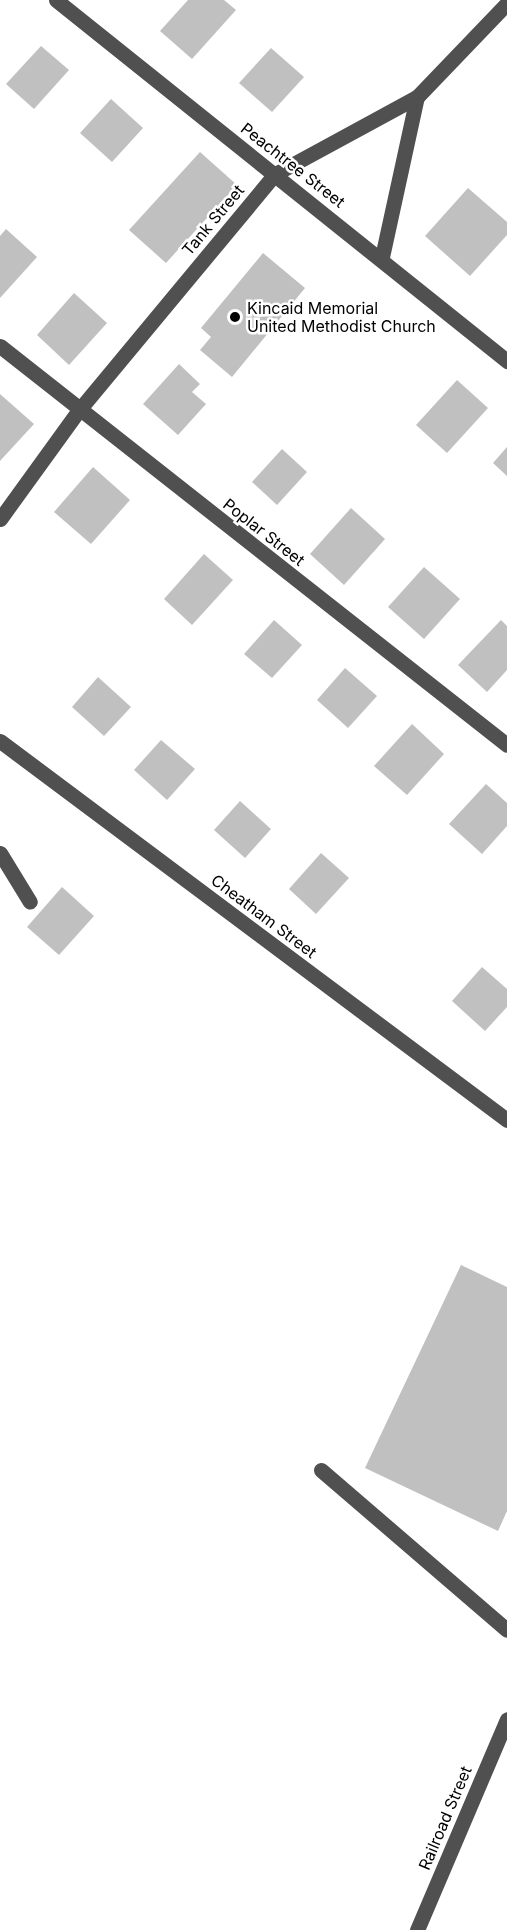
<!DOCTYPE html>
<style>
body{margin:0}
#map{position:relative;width:507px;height:1930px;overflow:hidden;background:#fff;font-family:Inter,sans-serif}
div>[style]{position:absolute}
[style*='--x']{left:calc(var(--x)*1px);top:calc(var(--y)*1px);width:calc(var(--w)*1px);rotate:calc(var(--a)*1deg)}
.building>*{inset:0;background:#c0c0c0}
.minor>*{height:15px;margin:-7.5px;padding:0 7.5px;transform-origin:7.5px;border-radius:7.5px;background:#505050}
.dots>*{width:16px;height:16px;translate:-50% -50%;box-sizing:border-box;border:3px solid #fff;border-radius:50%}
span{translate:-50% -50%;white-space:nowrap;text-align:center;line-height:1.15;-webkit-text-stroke:5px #fff;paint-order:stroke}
.street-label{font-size:16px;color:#000}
.poi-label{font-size:16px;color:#000}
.left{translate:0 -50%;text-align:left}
</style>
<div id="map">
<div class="building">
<div style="clip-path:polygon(188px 0,224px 0,236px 10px,192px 59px,160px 31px)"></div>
<div style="clip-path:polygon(41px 46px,69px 70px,34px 109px,6px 84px)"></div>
<div style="clip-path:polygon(271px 48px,304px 77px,272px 112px,239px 83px)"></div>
<div style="clip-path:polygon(111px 99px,143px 128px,112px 162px,80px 133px)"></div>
<div style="clip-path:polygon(200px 152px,237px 185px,166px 263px,129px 230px)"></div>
<div style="clip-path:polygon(468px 188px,507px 222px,507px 235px,470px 276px,425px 236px)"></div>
<div style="clip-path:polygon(6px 229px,37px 257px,0 298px,0 236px)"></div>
<div style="clip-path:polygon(263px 253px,305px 288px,232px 377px,200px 350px,211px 337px,201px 328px)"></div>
<div style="clip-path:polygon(74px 293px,107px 323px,69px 365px,37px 335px)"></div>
<div style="clip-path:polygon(179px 364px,200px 384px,192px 392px,206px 404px,178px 435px,143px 404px)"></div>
<div style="clip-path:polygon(457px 380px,488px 408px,447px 453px,416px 425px)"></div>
<div style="clip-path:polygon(0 394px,34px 424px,0 461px)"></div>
<div style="clip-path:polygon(507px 447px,507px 476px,493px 463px)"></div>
<div style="clip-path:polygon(282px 449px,307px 472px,277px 505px,252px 482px)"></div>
<div style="clip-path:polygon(93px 467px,130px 500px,91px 544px,54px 512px)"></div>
<div style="clip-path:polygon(351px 508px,385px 539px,344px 585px,310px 554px)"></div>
<div style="clip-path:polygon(204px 554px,233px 580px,192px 625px,164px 599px)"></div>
<div style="clip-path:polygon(424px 567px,460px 599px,424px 639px,388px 607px)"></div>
<div style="clip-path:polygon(274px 620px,302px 645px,272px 678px,244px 654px)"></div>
<div style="clip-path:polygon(501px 620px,507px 626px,507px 670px,487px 692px,458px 665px)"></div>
<div style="clip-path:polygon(345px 668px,377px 696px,348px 728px,317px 700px)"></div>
<div style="clip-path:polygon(98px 677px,131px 707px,104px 736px,72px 707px)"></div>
<div style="clip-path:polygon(412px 724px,444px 754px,407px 795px,374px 766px)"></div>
<div style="clip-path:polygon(161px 740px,195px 769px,167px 800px,134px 770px)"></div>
<div style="clip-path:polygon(486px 784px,507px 803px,507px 826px,482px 854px,449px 824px)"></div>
<div style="clip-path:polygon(240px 801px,271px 829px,245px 858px,214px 830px)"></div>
<div style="clip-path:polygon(321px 853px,349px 878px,316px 914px,289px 889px)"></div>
<div style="clip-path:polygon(62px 887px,94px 916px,59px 955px,27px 927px)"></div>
<div style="clip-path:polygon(482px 967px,507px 989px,507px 1007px,485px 1031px,452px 1001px)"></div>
<div style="clip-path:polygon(461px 1265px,507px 1287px,507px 1511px,498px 1531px,365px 1468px)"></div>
</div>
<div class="minor">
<div style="--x:56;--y:0;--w:578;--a:38.68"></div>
<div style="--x:382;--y:257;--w:164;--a:-77.7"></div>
<div style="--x:0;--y:346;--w:645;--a:38.2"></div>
<div style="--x:0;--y:519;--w:135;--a:-54.1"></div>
<div style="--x:79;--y:410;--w:307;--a:-50.3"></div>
<div style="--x:275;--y:174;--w:162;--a:-28.5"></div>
<div style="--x:417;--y:97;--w:130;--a:-46.2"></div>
<div style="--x:0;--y:741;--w:633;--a:36.78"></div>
<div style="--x:0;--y:853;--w:57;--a:58.5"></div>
<div style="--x:321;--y:1470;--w:245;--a:40.7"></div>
<div style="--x:417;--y:1930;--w:229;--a:-66.9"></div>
</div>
<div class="dots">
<div style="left:235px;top:317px;background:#000"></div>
</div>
<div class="street-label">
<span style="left:293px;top:165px;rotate:38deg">Peachtree Street</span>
<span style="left:213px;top:220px;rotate:-50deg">Tank Street</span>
<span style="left:264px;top:532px;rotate:38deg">Poplar Street</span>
<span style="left:264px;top:916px;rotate:37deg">Cheatham Street</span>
<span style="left:445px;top:1818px;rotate:-67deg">Railroad Street</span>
</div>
<div class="poi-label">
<span class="left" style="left:247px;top:317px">Kincaid Memorial<br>United Methodist Church</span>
</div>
</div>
